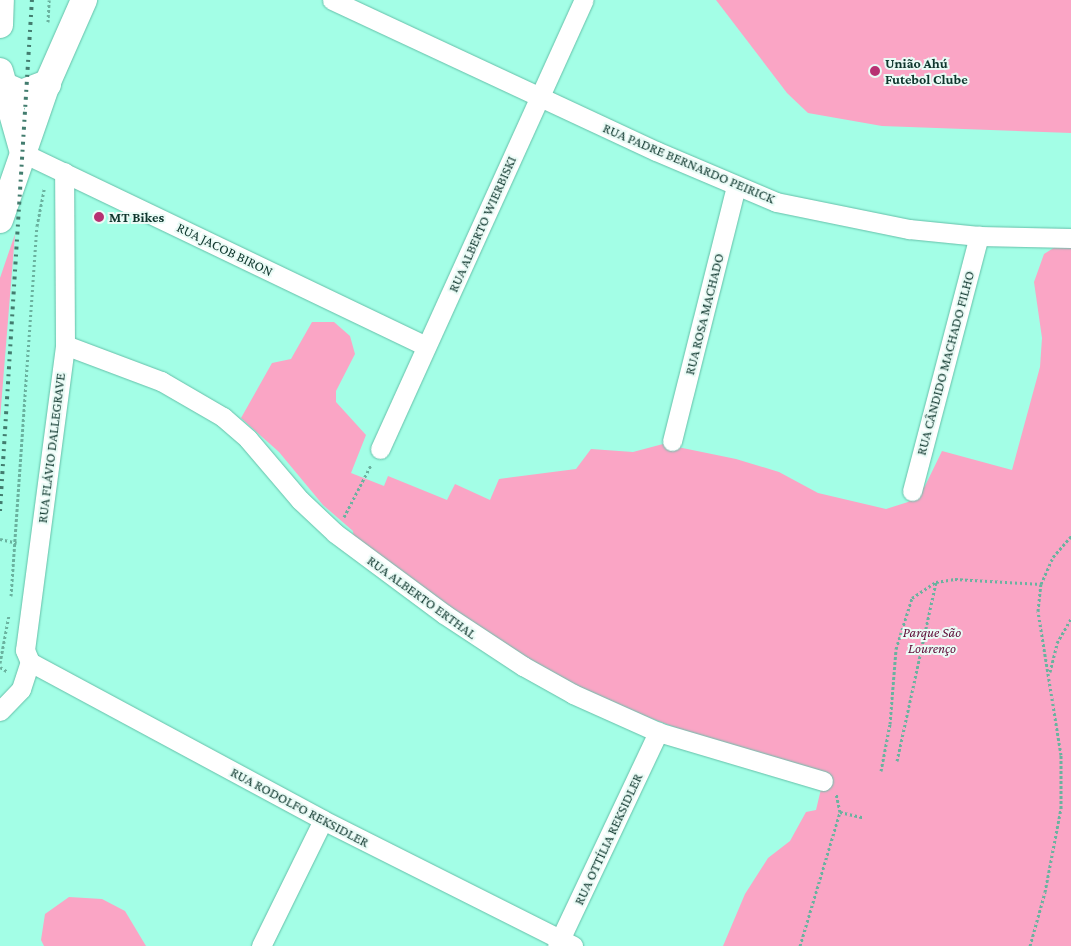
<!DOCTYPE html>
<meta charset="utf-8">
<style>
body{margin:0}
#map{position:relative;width:1071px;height:946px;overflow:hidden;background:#a3fee6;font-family:"Crimson Pro",serif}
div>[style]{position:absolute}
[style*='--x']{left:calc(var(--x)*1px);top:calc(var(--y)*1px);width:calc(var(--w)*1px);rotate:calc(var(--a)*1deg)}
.green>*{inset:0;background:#faa5c5}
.path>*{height:3px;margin-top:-1.5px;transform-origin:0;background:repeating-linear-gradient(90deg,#6ab29f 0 2.5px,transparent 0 5px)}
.roads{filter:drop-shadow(0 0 1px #65c0a9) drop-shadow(0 0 1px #65c0a9)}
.minor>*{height:19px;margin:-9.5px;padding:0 9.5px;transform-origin:9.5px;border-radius:9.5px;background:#fff}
.secondary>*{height:26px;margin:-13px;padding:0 13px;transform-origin:13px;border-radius:13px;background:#fff}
.primary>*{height:28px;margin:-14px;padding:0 14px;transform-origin:14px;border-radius:14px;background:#fff}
.rail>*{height:4px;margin-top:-2px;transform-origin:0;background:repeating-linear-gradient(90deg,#427c6e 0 2.5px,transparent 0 7.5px)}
.dots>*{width:14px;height:14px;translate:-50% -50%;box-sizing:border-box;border:2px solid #eafbf6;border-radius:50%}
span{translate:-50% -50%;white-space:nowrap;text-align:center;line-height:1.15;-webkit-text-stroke:4px #eafbf6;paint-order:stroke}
.poi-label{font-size:14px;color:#0e362d;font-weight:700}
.left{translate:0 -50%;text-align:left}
.street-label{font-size:14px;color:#0e362d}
.park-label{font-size:14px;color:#5f0c37;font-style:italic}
</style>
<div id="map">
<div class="green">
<div style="clip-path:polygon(716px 0,1071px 0,1071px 133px,882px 126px,808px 113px,787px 93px)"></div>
<div style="clip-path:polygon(15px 234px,0 419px,0 278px)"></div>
<div style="clip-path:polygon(1071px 237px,1071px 946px,723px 946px,745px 894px,768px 858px,790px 841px,806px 812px,816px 810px,821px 789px,714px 742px,610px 703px,522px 662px,354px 543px,353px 531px,323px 505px,279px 452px,241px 418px,272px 363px,291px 359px,312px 322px,334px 322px,350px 336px,355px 354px,336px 391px,336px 402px,366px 435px,351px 473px,384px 486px,388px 476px,447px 500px,455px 484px,490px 500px,499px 479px,576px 469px,591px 449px,633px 452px,663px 444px,736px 459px,779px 472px,818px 493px,886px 509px,908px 502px,925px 486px,942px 451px,1012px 470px,1040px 367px,1042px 338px,1034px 282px,1044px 254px)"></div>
<div style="clip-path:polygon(69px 897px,102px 899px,125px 911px,146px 946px,44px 946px,41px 940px,45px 914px)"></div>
</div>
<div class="path">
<div style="--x:48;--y:22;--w:22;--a:-87"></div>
<div style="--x:344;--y:517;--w:59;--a:-62.6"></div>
<div style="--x:0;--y:539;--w:17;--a:13"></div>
<div style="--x:11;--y:596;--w:371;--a:-86"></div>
<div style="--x:37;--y:226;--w:38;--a:-79"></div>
<div style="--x:0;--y:663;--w:49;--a:-79.4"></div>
<div style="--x:0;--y:667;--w:9;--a:32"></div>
<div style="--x:1050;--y:672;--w:30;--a:-76"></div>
<div style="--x:1057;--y:643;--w:28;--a:-60"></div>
<div style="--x:897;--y:761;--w:183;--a:-77.7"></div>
<div style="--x:881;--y:771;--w:48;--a:-79.2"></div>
<div style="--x:890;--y:724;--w:75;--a:-85.4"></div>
<div style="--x:896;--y:649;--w:53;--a:-72.6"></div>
<div style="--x:912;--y:598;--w:29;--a:-34"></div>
<div style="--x:936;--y:582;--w:19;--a:-9"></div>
<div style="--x:955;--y:579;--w:86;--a:3.3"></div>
<div style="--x:840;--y:812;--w:23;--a:13"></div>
<div style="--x:800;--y:946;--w:140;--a:-73.4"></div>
<div style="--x:840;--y:812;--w:19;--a:-102"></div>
<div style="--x:1030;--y:946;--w:56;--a:-74.5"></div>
<div style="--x:1045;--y:892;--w:86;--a:-79.2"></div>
<div style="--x:1061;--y:808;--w:53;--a:-90"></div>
<div style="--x:1061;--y:755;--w:146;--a:-99.1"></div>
<div style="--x:1038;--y:611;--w:27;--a:-84"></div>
<div style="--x:1041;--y:584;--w:30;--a:-66"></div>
<div style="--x:1053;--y:557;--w:28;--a:-49"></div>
</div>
<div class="roads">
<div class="minor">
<div style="--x:332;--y:0;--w:357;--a:25"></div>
<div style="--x:656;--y:151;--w:130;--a:23"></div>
<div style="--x:776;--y:202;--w:136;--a:11.5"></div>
<div style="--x:909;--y:229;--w:70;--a:5.7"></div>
<div style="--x:979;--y:236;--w:92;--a:1.2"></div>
<div style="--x:23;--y:153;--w:447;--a:25.6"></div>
<div style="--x:65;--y:345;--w:103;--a:20.6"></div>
<div style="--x:161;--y:381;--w:72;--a:30.1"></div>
<div style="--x:223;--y:417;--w:33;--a:41"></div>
<div style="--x:248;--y:439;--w:80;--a:49.6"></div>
<div style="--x:300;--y:500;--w:48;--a:43.3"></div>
<div style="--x:335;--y:533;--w:136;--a:36.6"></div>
<div style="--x:444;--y:614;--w:95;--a:33.4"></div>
<div style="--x:523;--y:666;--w:57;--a:29.2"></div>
<div style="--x:573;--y:694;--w:93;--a:24.1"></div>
<div style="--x:658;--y:732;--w:172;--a:16.5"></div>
<div style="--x:672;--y:441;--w:262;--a:-75.9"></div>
<div style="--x:380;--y:449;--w:493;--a:-65.6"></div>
<div style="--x:912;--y:491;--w:264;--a:-75.3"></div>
<div style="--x:30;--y:662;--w:333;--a:28.3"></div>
<div style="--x:323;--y:820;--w:280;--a:26.7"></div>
<div style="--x:0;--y:711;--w:30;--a:-46"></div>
<div style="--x:21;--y:689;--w:28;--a:-72"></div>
<div style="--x:30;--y:662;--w:13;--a:-113"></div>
<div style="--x:25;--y:650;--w:308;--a:-82.5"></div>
<div style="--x:65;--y:345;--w:173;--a:-90.3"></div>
<div style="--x:261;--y:946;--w:140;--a:-63.8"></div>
<div style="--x:557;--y:946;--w:237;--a:-64.7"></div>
</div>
<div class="secondary">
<div style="--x:0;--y:25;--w:25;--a:-88"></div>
<div style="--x:0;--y:71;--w:85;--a:74.3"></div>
<div style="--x:0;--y:220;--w:144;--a:-70.9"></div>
<div style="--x:47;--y:84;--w:92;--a:-66.2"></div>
</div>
<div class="primary">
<div style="--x:3;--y:86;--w:20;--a:24"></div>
<div style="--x:21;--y:94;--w:28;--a:-21"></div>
</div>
</div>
<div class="rail">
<div style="--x:0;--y:511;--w:512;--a:-86.42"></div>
</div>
<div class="dots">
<div style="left:875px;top:71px;background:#b73072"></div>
<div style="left:99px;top:217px;background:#b73072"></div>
</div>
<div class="poi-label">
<span class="left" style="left:885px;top:71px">União Ahú<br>Futebol Clube</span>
<span class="left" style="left:109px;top:217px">MT Bikes</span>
</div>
<div class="street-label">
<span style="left:689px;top:163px;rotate:23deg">RUA PADRE BERNARDO PEIRICK</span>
<span style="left:482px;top:224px;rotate:-66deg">RUA ALBERTO WIERBISKI</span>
<span style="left:225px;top:249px;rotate:26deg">RUA JACOB BIRON</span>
<span style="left:704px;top:314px;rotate:-76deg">RUA ROSA MACHADO</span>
<span style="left:945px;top:363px;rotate:-75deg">RUA CÂNDIDO MACHADO FILHO</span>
<span style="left:51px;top:448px;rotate:-83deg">RUA FLÁVIO DALLEGRAVE</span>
<span style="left:422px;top:597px;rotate:36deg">RUA ALBERTO ERTHAL</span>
<span style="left:300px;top:807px;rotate:28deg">RUA RODOLFO REKSIDLER</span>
<span style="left:608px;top:839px;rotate:-65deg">RUA OTTÍLIA REKSIDLER</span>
</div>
<div class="park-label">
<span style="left:932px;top:640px">Parque São<br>Lourenço</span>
</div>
</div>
